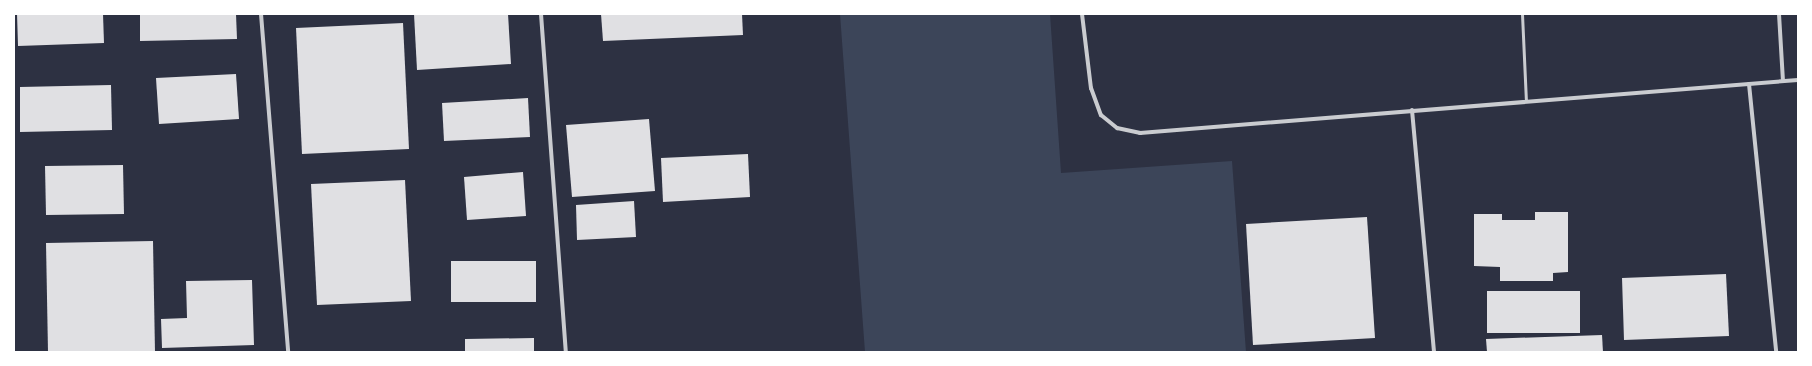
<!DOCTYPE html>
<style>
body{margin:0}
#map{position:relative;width:1812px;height:366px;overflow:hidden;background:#2d3142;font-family:Roboto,sans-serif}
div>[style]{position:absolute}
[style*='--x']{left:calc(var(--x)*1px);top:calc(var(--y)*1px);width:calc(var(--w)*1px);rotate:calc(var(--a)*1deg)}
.green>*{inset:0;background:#3c4559}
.building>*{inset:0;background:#e0e0e3}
.service>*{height:3px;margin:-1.5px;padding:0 1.5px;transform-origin:1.5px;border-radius:1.5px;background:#caccd0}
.minor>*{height:4px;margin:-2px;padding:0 2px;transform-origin:2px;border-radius:2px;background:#caccd0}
span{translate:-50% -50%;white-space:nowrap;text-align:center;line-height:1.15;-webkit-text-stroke:4px #fff;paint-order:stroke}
.frame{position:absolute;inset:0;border:15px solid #fff;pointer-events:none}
</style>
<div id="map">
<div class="green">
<div style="clip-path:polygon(840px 14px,1050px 14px,1061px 173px,1232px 161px,1246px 352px,865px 352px)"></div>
</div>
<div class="building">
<div style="clip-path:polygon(17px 14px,103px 14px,104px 43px,18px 46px)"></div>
<div style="clip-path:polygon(140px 14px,236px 14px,237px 39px,140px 41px)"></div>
<div style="clip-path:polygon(414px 14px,508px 14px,511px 64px,417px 70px)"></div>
<div style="clip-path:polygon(601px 14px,742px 14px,743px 35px,603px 41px)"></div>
<div style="clip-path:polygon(403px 23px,409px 149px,302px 154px,296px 28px)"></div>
<div style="clip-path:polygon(236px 74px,239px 119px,159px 124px,156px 78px)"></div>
<div style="clip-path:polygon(111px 85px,112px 130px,20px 132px,20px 87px)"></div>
<div style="clip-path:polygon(528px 98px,530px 137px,444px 141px,442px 103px)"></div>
<div style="clip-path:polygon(649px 119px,655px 191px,572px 197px,566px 125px)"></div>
<div style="clip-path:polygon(748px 154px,750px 197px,663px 202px,661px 158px)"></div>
<div style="clip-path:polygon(123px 165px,124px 214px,46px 215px,45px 166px)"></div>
<div style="clip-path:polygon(523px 172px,526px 216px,467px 220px,464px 177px)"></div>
<div style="clip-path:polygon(405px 180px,411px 301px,317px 305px,311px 184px)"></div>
<div style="clip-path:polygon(634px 201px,636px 237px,577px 240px,576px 205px)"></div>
<div style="clip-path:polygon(1535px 212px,1568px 212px,1568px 272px,1553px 273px,1553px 281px,1500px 281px,1500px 267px,1474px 266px,1474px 214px,1502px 214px,1502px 220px,1535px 220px)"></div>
<div style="clip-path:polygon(1367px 217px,1375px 338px,1253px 345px,1246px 224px)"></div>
<div style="clip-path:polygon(153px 241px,155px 352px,48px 352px,46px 243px)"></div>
<div style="clip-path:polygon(451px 261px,536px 261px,536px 302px,451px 302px)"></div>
<div style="clip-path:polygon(1726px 274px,1729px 336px,1624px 340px,1622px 278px)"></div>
<div style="clip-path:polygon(252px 280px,254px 345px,162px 348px,161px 319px,187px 318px,186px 281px)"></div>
<div style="clip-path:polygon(1487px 291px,1580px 291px,1580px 333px,1487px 333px)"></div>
<div style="clip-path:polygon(1602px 335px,1603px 352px,1487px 352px,1486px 339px)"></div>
<div style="clip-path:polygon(534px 338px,534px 352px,465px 352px,465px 339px)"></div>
</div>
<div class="service">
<div style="--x:1522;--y:14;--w:87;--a:87.4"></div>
</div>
<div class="minor">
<div style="--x:261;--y:14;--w:339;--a:85.4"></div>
<div style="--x:541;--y:14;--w:339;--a:85.8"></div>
<div style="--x:1082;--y:14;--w:75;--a:83.1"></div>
<div style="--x:1091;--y:88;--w:29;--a:70"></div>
<div style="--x:1101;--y:115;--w:21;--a:39"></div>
<div style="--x:1117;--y:128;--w:24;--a:12"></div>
<div style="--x:1140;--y:133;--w:660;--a:-4.61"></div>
<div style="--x:1779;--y:14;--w:67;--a:86.6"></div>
<div style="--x:1749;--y:84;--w:269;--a:84.2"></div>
<div style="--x:1412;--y:110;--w:243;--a:84.8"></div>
</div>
<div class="frame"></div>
</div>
